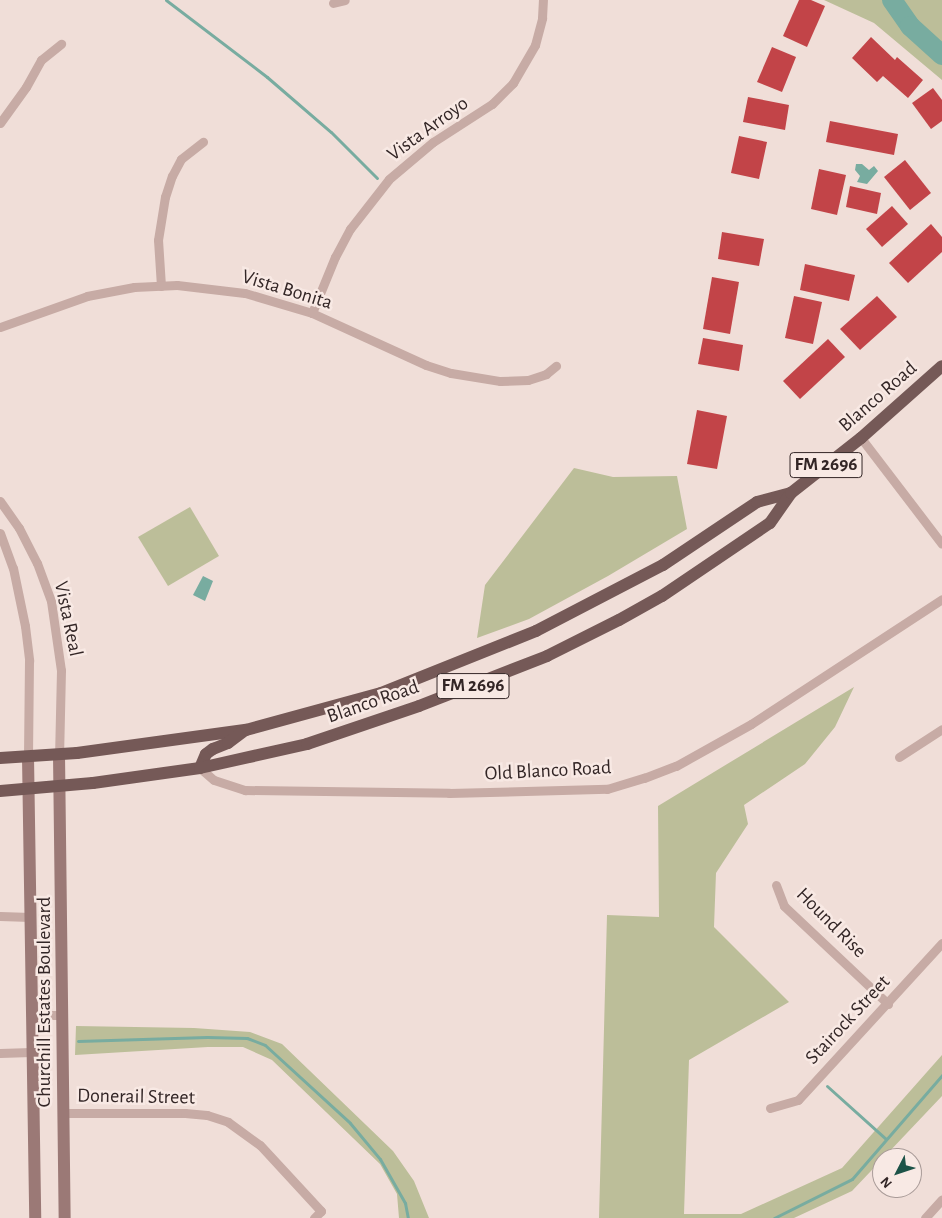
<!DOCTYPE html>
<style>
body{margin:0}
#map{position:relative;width:942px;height:1218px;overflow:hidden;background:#f0ded8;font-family:"Alegreya Sans",sans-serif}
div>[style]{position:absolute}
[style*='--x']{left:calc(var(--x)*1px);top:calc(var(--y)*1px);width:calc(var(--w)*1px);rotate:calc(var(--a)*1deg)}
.green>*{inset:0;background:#bcbe99}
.water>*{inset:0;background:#78aca0}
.stream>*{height:3px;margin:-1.5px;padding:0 1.5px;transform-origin:1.5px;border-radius:1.5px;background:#78aca0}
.river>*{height:20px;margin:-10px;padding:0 10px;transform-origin:10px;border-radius:10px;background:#78aca0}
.building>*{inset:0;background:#c24448}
.street>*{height:9px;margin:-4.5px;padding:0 4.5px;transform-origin:4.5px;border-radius:4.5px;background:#c7aba5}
.secondary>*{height:12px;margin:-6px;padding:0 6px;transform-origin:6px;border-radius:6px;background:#9b7976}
.primary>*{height:12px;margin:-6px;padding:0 6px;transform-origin:6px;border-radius:6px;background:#755957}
span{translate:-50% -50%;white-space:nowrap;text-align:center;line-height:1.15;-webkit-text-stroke:5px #f8e9e4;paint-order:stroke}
.shield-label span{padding:1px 4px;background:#f8e9e4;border:1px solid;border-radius:4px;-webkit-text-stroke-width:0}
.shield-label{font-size:19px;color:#332626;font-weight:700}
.street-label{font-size:20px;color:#332626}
.north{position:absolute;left:872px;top:1148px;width:50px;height:50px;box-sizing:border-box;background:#f8e9e4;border:1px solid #a99b98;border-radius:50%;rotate:229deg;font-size:14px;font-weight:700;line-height:20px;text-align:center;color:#332626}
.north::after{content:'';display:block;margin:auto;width:18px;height:22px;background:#1d5348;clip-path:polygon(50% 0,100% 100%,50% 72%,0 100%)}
</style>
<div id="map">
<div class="green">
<div style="clip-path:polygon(824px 0,942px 0,942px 80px,874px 23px)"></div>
<div style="clip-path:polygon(574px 468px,613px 477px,677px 476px,687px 529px,608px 576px,529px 619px,477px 638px,485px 585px)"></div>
<div style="clip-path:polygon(190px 507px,219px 556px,168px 586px,138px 537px)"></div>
<div style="clip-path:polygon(854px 687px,835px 727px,805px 764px,744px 805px,748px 824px,716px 873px,714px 927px,789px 1002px,689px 1060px,684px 1214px,741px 1214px,842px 1168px,942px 1055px,942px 1096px,852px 1191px,794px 1218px,599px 1218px,607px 915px,659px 917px,658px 806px)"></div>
<div style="clip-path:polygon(76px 1026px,194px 1028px,250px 1032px,282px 1044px,393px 1151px,414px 1181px,429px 1218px,399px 1218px,397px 1194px,380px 1164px,272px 1060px,243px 1047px,208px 1047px,75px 1055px)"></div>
</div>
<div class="water">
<div style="clip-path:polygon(856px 164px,862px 164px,869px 170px,874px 166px,878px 171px,867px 184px,857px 182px,860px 176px,855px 170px)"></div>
<div style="clip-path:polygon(203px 576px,213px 581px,205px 601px,193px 595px)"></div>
</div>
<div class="stream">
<div style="--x:166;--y:0;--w:127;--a:37.3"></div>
<div style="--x:267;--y:77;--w:84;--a:40.7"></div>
<div style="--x:331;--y:132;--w:65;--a:45"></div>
<div style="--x:78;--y:1041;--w:129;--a:-1.8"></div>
<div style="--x:207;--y:1037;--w:40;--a:1.4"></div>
<div style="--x:247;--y:1038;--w:19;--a:21"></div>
<div style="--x:265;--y:1045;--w:115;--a:42.5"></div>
<div style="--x:350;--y:1123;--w:47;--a:50.2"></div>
<div style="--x:380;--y:1159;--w:51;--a:60.4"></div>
<div style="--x:405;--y:1203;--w:15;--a:79"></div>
<div style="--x:827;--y:1086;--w:79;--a:41.9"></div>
<div style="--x:774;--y:1218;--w:87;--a:-26.6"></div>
<div style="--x:852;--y:1179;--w:138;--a:-49.1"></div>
</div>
<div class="river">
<div style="--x:892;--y:0;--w:32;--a:55"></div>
<div style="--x:910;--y:26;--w:43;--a:42.2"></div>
</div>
<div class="building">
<div style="clip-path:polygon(799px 0,811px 0,825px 6px,807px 47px,783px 36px)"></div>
<div style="clip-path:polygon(871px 37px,895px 60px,897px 57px,923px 80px,908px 98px,883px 76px,877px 82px,852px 58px)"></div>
<div style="clip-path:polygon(772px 47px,796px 57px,782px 92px,757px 82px)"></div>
<div style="clip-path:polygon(933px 88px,942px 100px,942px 121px,931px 129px,912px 103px)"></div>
<div style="clip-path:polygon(748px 97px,789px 105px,785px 130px,743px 122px)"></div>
<div style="clip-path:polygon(830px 121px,898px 134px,894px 155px,826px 142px)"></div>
<div style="clip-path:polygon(739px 136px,767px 142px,759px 179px,731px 173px)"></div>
<div style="clip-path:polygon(905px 160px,931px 193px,910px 210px,884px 177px)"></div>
<div style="clip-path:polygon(819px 169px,846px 175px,837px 215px,811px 209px)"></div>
<div style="clip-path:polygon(850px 186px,881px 193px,877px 214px,846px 207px)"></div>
<div style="clip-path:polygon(892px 206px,908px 224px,882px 247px,866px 229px)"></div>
<div style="clip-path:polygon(931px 224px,942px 237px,942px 252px,908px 283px,889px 263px)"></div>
<div style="clip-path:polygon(722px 232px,764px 239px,759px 266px,718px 259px)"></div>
<div style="clip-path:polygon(805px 264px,855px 275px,849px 301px,800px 290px)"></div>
<div style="clip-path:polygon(712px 277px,739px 282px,730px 334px,703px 329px)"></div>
<div style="clip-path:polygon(794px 296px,822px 302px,813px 344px,785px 338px)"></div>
<div style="clip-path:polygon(877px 296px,897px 317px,860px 350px,840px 329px)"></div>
<div style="clip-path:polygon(703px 338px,743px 345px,739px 371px,698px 364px)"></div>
<div style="clip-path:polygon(828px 339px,845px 357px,800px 399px,783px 381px)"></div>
<div style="clip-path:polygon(697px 410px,727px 416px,717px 469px,687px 464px)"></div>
</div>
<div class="street">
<div style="--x:333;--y:3;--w:12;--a:-14"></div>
<div style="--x:0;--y:123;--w:44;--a:-54.2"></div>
<div style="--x:26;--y:87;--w:31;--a:-61"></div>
<div style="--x:41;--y:60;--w:26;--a:-39"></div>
<div style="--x:161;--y:286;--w:46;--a:-93.7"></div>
<div style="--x:158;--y:240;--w:44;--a:-80.8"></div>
<div style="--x:165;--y:197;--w:22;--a:-72"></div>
<div style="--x:172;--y:176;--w:19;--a:-62"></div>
<div style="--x:181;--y:159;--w:28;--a:-38"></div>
<div style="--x:312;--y:313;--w:61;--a:-67.7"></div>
<div style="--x:335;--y:257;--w:32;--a:-62"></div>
<div style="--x:350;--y:229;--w:63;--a:-52"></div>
<div style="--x:389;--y:179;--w:57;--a:-40.1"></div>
<div style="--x:433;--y:142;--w:70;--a:-32.8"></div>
<div style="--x:492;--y:104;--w:30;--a:-45"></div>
<div style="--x:513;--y:83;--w:44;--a:-59.9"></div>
<div style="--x:535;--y:45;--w:28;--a:-75"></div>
<div style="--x:542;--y:18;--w:18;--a:-87"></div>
<div style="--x:0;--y:327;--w:92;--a:-19.6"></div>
<div style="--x:87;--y:296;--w:48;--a:-10.8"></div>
<div style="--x:134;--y:287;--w:43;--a:-2.7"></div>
<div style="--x:177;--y:285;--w:68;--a:6.7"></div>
<div style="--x:245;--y:293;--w:70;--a:16.6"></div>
<div style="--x:312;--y:313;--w:125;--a:24.5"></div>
<div style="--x:426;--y:365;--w:26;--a:18"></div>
<div style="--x:451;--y:373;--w:50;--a:9.3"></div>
<div style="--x:500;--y:381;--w:28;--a:-2"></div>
<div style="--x:528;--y:380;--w:19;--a:-18"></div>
<div style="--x:546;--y:374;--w:13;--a:-39"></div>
<div style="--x:861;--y:438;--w:133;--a:52.6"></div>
<div style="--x:0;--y:501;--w:33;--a:55"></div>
<div style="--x:19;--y:528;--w:39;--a:63"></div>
<div style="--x:37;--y:563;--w:40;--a:69.8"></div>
<div style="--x:51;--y:601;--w:70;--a:81.8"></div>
<div style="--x:61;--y:670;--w:85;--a:91.3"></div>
<div style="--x:0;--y:533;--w:37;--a:70"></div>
<div style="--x:13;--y:568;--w:59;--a:78.3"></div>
<div style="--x:25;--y:626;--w:35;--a:83"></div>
<div style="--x:29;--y:661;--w:96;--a:90.6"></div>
<div style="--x:899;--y:757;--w:51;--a:-33.1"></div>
<div style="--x:200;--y:768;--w:18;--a:41"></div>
<div style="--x:214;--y:780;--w:33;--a:18"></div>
<div style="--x:245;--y:790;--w:204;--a:0.8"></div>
<div style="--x:449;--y:793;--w:158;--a:-1.5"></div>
<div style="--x:607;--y:789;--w:39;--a:-17"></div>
<div style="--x:644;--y:778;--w:34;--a:-21"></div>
<div style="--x:676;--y:766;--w:86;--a:-29.2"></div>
<div style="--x:751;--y:724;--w:228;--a:-33.2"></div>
<div style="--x:776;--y:885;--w:22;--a:69"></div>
<div style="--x:784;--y:906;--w:143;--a:43.3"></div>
<div style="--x:0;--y:916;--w:30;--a:2"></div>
<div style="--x:31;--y:1015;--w:31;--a:0"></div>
<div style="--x:0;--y:1053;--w:31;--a:-2"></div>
<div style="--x:770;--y:1108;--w:29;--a:-16"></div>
<div style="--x:798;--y:1100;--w:213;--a:-47.5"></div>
<div style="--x:63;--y:1113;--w:122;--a:0"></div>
<div style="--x:185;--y:1113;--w:22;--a:5"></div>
<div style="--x:207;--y:1115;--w:22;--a:18"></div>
<div style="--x:228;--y:1122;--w:39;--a:36"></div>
<div style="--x:260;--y:1145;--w:90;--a:47.3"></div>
<div style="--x:321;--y:1211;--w:10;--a:135"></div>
<div style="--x:925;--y:1218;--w:25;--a:-48"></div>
</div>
<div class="secondary">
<div style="--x:59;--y:755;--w:463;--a:89.3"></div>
<div style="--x:28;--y:757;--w:461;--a:89.1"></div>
</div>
<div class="primary">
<div style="--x:0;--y:758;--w:77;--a:-3.7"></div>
<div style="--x:77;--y:753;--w:171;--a:-7.8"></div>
<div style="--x:246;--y:730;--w:140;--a:-15.3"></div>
<div style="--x:381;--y:693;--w:167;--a:-21.8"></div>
<div style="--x:536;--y:631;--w:143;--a:-27.5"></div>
<div style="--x:663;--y:565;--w:113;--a:-33.8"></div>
<div style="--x:757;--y:502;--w:35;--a:-15"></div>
<div style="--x:200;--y:768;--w:15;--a:-67"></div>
<div style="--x:206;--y:754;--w:9;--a:-36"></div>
<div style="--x:213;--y:749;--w:16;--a:-22"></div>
<div style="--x:228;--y:743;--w:20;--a:-37"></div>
<div style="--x:0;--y:791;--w:93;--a:-4.9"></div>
<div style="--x:93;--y:783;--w:108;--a:-8"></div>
<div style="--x:200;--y:768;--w:110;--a:-12.6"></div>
<div style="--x:307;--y:744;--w:118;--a:-18.7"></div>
<div style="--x:419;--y:706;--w:137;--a:-21.3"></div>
<div style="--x:547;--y:656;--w:80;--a:-26.6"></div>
<div style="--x:619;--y:620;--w:49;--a:-29.2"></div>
<div style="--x:662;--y:596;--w:130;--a:-34.1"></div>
<div style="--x:770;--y:523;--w:37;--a:-55"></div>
<div style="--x:791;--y:493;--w:89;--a:-38.2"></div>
<div style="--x:861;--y:438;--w:108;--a:-41.6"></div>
</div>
<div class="shield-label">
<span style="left:826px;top:465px">FM 2696</span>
<span style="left:473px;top:686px">FM 2696</span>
</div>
<div class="street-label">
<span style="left:428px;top:129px;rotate:-36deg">Vista Arroyo</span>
<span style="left:287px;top:290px;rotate:17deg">Vista Bonita</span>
<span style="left:878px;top:397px;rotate:-41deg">Blanco Road</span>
<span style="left:68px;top:619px;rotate:78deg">Vista Real</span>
<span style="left:373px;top:702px;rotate:-19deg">Blanco Road</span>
<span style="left:548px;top:771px;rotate:-3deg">Old Blanco Road</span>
<span style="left:831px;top:923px;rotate:45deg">Hound Rise</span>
<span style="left:44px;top:1002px;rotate:-90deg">Churchill Estates Boulevard</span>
<span style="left:848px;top:1020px;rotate:-47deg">Stairock Street</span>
<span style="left:136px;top:1097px;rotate:1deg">Donerail Street</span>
</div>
<div class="north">N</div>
</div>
